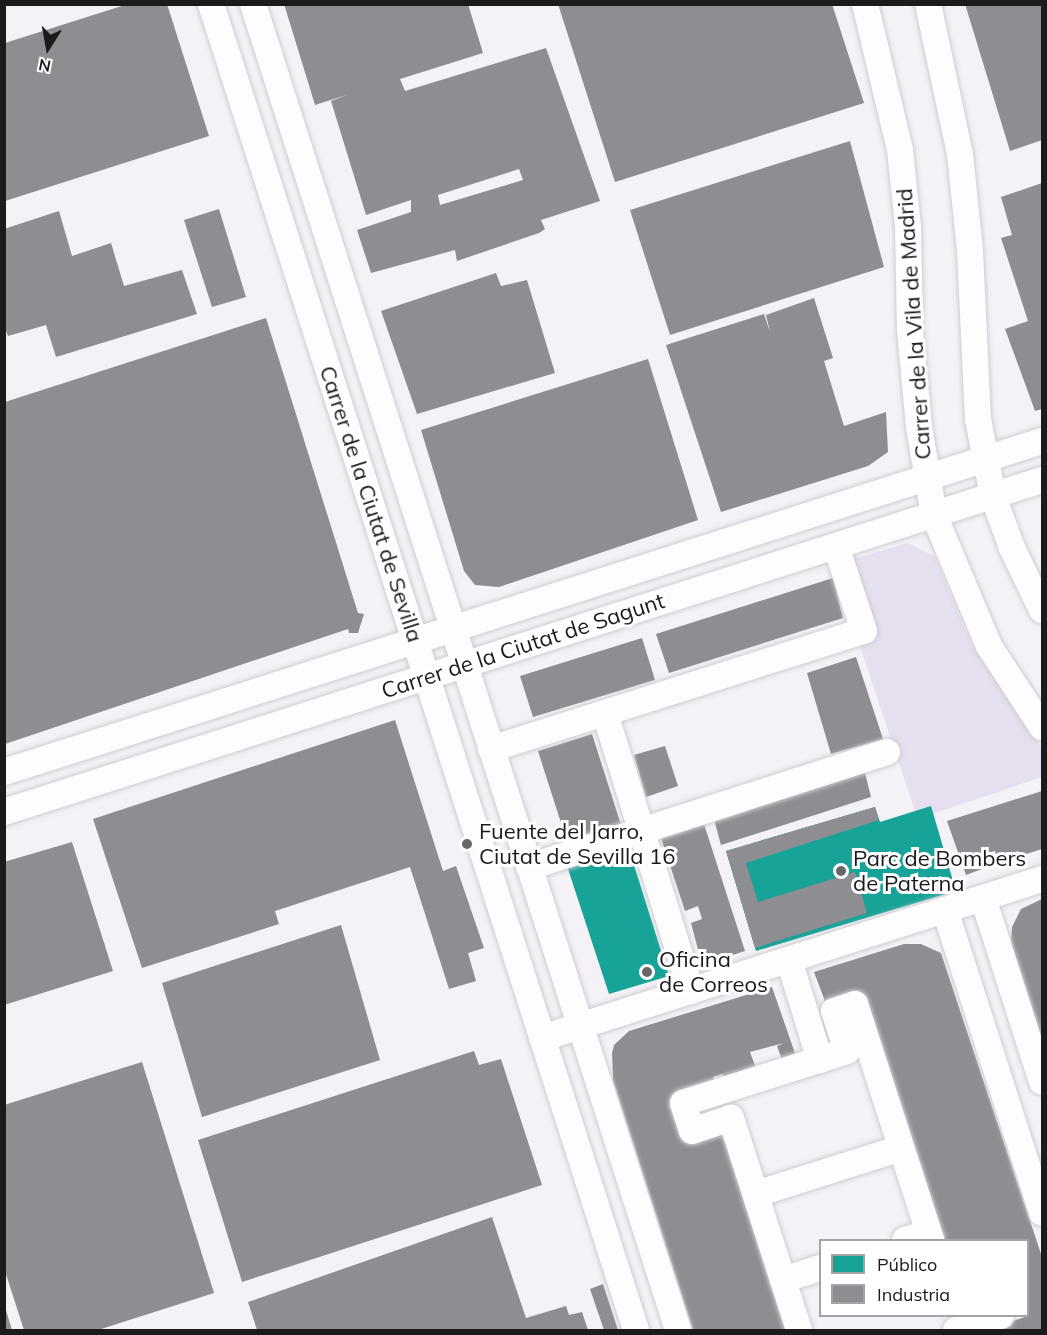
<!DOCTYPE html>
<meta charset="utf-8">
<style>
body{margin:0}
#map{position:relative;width:1047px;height:1335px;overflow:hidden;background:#f4f2f7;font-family:Mulish,sans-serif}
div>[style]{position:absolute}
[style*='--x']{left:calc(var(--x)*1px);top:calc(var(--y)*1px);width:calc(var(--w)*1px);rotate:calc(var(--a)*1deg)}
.green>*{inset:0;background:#e5dfef}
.public>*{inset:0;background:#17a398}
.industry>*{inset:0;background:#8d8d92}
.roads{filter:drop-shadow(0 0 2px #cecdd0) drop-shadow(0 0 2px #cecdd0)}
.minor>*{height:26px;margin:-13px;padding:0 13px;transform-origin:13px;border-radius:13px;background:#fdfdfe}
.dots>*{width:16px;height:16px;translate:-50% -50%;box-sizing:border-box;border:3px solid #fff;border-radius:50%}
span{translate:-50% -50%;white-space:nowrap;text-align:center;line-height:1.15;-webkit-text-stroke:6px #fff;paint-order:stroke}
.street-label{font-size:22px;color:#1b1a1d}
.poi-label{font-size:22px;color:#1b1a1d}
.left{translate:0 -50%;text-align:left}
.frame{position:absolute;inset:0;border:6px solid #1b1a1d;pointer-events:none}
.legend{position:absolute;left:819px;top:1239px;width:210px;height:78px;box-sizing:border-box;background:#fff;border:2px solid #a4a3a5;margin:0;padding:8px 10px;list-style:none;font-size:18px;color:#1b1a1d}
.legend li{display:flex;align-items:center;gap:12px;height:30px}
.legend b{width:30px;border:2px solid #a4a3a5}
.north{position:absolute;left:18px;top:18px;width:60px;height:60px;-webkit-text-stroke:4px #fff;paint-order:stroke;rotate:191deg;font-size:16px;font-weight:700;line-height:24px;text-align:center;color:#1b1a1d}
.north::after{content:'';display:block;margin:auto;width:21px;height:27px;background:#1b1a1d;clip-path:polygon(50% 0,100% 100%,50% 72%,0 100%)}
</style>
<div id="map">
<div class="green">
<div style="clip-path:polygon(908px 543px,934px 556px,971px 643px,1042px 748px,1042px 777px,933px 814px,915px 811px,859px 643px,853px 559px)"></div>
</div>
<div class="public">
<div style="clip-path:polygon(931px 806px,956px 891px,756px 951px,726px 851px,875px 807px,880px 822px)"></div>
<div style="clip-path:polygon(628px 846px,669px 976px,609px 994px,567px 866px)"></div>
</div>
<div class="industry">
<div style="clip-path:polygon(128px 4px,167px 4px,209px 136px,5px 201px,5px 43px)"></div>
<div style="clip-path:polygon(evenodd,284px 4px,468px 4px,483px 53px,400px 79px,405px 91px,546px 48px,600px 201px,541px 220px,545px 229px,539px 233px,457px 261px,455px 250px,371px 273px,357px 230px,411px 212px,411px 200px,366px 215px,331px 101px,347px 95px,315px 105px,284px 4px,519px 169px,523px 180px,440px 205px,438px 195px,519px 169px)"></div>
<div style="clip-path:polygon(558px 4px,832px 4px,864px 103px,615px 182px)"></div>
<div style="clip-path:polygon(965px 4px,1042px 4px,1042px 140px,1010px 151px)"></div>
<div style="clip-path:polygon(850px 141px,884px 267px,670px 335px,630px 210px)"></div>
<div style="clip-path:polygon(1042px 183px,1042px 409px,1035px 411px,1005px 329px,1028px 321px,1001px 238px,1012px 235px,1001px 197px)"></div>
<div style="clip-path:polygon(219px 209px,246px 297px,212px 307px,184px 220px)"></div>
<div style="clip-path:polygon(59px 211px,72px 256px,111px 243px,124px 286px,182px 270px,197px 314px,56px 357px,46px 325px,8px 336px,4px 326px,4px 229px)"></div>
<div style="clip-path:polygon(496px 273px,501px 286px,527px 280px,555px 373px,417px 414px,381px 311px)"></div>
<div style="clip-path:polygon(814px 298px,833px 358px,824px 361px,844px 426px,886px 412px,888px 452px,868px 466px,721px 512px,666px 345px,764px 314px,770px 332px,766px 315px)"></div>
<div style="clip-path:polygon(266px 318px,358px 613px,364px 614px,358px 633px,349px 633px,348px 629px,5px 744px,5px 402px)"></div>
<div style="clip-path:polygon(648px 359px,698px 520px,499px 587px,475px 585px,464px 571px,421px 430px)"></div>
<div style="clip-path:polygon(833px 578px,843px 618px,669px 673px,656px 634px)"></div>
<div style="clip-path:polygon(642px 638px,655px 680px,533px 717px,520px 676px)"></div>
<div style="clip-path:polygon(856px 657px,883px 739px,831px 754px,807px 673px)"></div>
<div style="clip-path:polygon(395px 720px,443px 871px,456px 866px,484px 948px,468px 953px,476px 981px,449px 989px,410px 867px,275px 911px,279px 924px,142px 968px,93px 819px)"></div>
<div style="clip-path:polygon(592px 734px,623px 831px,569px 848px,538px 751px)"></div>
<div style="clip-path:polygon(665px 746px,678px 786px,646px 797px,634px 755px)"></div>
<div style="clip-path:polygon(864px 769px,871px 797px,721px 845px,714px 819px)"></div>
<div style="clip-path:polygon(1042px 791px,1042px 849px,998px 863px,995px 851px,987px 853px,990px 866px,966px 875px,947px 821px)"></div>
<div style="clip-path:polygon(875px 807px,879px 820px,746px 863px,758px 902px,855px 872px,867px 913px,755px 948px,726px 851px)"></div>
<div style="clip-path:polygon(703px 821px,745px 951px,702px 965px,691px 923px,702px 919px,698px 906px,685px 911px,660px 835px)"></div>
<div style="clip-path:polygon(72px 842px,113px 971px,4px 1005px,4px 862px)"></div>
<div style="clip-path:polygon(1042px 899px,1042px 1040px,1011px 942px,1012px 927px,1021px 909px)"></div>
<div style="clip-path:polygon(341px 925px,380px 1060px,202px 1117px,162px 983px)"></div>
<div style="clip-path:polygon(904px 944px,921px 944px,941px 953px,1042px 1257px,1042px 1330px,986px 1330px,1028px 1316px,1028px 1240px,936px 1240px,860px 1002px,829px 1012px,814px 972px)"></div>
<div style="clip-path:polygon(772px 987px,798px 1062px,784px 1065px,777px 1046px,784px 1043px,750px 1052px,759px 1076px,728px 1089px,723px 1074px,713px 1077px,715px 1082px,677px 1103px,688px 1138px,728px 1125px,795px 1330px,693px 1330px,613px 1080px,612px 1053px,614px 1045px,629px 1031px)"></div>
<div style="clip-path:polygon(474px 1051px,479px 1065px,501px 1059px,542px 1185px,242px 1282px,198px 1140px)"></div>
<div style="clip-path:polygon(142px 1062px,214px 1293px,98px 1330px,24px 1330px,4px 1268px,4px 1105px)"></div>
<div style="clip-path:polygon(492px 1217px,526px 1318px,566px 1306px,569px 1315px,582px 1312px,588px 1330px,257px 1330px,248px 1302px)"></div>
<div style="clip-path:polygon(603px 1284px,618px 1330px,604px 1330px,590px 1289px)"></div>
<div style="clip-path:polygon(4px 1307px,5px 1307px,12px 1330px,4px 1330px)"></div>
</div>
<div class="roads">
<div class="minor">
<div style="--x:211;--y:4;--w:1392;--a:72.23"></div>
<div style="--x:253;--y:4;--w:1392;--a:72.23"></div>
<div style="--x:865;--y:4;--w:150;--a:76.5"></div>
<div style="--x:900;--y:150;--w:76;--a:84"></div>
<div style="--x:908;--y:226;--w:104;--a:88.9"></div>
<div style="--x:910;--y:330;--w:97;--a:84.7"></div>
<div style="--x:919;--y:427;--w:89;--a:80.3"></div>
<div style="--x:934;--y:515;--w:142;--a:67.2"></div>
<div style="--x:989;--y:646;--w:97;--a:56.8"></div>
<div style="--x:928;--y:4;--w:153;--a:78"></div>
<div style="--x:960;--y:154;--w:98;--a:84.1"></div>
<div style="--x:970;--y:251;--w:168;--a:87.3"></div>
<div style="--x:978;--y:419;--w:78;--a:79"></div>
<div style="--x:993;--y:496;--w:55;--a:69.9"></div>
<div style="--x:1012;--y:548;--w:69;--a:64.2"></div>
<div style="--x:605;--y:713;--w:291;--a:72.8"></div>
<div style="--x:491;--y:749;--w:391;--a:-17.6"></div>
<div style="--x:864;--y:631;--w:89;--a:-108.2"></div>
<div style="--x:4;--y:772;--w:1089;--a:-17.69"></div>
<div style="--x:4;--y:812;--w:1090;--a:-17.74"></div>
<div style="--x:529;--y:867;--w:376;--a:-17.8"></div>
<div style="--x:983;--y:898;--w:193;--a:72.2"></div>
<div style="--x:945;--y:910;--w:318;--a:72.2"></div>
<div style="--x:789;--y:960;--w:105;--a:72.8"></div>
<div style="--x:542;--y:1038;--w:525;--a:-17.64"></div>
<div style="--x:756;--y:1194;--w:152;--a:-17.6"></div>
<div style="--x:905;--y:1240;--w:24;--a:-17"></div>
<div style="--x:783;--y:1280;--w:39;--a:-18"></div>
<div style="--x:799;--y:1330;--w:223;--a:-107.8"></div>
<div style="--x:731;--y:1118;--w:41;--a:161.6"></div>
<div style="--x:692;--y:1131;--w:29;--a:-108"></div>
<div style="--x:683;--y:1103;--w:172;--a:-17.6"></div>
<div style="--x:847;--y:1051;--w:42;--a:-108"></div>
<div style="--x:834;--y:1011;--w:22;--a:-18"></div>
<div style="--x:855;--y:1004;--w:248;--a:72.1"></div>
<div style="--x:956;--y:1330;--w:47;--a:-17.3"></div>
</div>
</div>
<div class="dots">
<div style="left:467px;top:844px;background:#676669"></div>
<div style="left:841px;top:871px;background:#676669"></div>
<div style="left:647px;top:972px;background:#676669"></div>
</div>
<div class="street-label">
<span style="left:914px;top:324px;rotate:-94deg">Carrer de la Vila de Madrid</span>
<span style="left:371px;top:504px;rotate:72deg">Carrer de la Ciutat de Sevilla</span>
<span style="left:523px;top:646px;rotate:-18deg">Carrer de la Ciutat de Sagunt</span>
</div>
<div class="poi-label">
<span class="left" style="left:479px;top:844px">Fuente del Jarro,<br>Ciutat de Sevilla 16</span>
<span class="left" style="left:853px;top:871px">Parc de Bombers<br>de Paterna</span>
<span class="left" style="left:659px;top:972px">Oficina<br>de Correos</span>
</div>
<div class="frame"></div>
<ul class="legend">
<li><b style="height:16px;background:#17a398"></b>Público</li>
<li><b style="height:16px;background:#8d8d92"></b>Industria</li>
</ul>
<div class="north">N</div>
</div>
